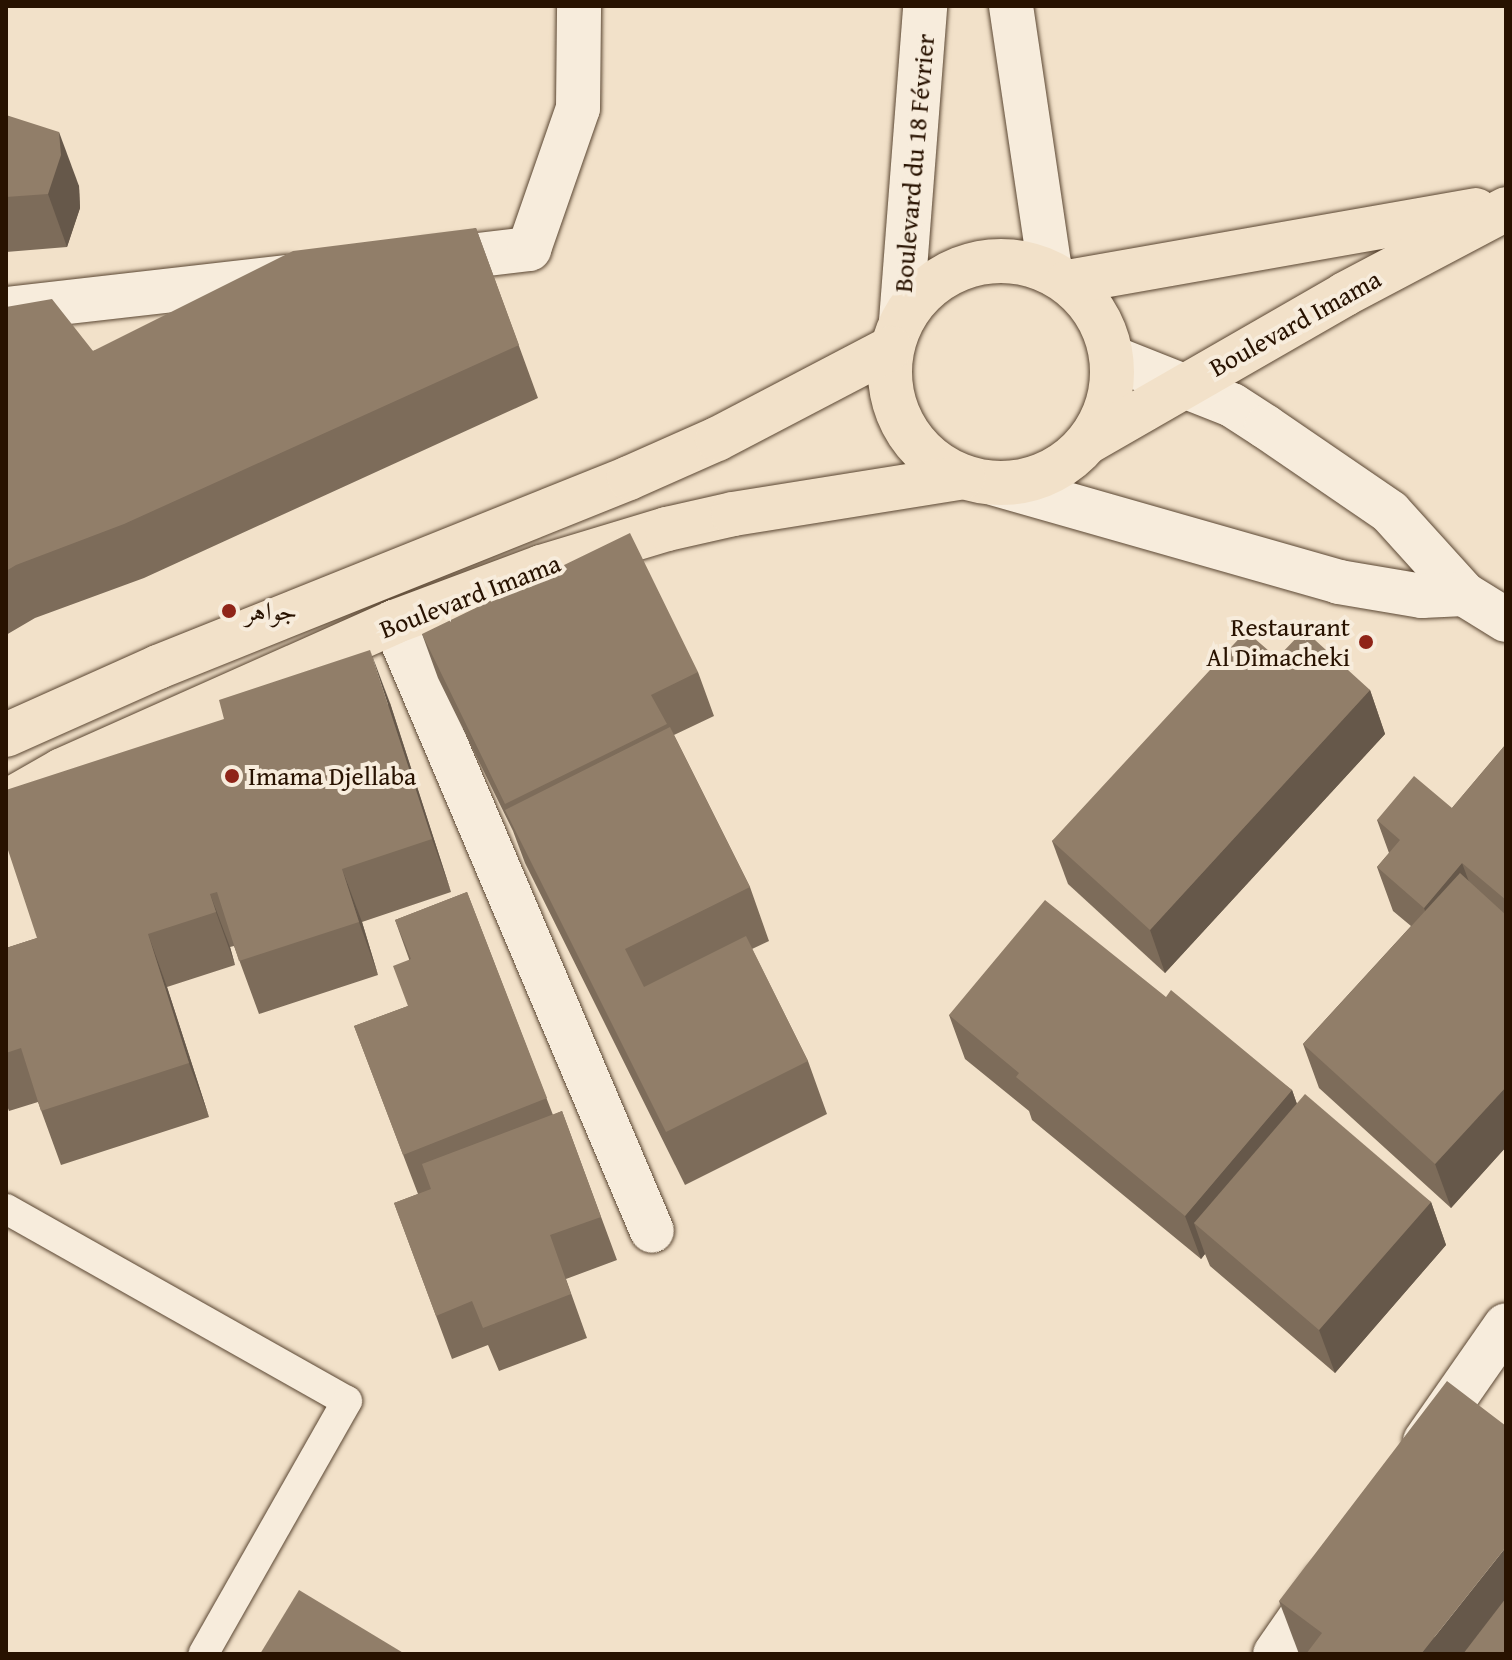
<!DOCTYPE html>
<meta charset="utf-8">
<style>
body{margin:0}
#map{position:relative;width:1512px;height:1660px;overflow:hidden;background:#f2e1c9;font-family:"Gentium Book Plus",Amiri,serif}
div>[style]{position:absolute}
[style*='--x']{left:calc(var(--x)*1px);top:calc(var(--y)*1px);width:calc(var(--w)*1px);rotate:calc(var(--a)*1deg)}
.roads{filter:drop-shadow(0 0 2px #5a4632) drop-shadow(0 0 2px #5a4632)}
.service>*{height:30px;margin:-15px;padding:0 15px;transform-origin:15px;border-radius:15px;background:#f7ecdc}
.minor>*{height:44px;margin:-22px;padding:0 22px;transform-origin:22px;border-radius:22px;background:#f7ecdc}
.secondary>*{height:44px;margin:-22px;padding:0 22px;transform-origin:22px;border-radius:22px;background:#f7ecdc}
.primary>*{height:44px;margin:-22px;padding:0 22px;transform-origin:22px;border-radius:22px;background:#f2e1c9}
.primary>.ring{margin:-22px;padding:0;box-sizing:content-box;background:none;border:44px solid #f2e1c9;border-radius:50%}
.wall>*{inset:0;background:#7d6c5a}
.shaded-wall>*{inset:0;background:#66584a}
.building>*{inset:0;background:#917e69}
.dots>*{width:22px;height:22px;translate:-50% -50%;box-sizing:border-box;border:4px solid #f7ecdc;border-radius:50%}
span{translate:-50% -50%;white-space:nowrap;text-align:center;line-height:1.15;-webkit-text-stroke:8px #f7ecdc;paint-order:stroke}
.street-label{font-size:26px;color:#281200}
.poi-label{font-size:26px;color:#281200}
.left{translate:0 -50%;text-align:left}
.right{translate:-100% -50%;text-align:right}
.frame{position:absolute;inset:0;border:8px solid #281200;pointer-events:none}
</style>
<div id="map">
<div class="roads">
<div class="service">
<div style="--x:6;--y:1209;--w:391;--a:29.4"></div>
<div style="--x:347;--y:1401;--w:291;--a:119.6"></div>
</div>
<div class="minor">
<div style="--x:428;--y:261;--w:102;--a:-6.8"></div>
<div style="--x:529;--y:249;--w:149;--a:-70.8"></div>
<div style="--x:578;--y:108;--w:102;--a:-89.4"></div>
<div style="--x:6;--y:309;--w:284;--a:-6.5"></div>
<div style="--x:1113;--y:358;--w:128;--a:21.6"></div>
<div style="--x:1232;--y:405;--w:40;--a:32.9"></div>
<div style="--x:1266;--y:427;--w:150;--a:34.4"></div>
<div style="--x:1390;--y:512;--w:110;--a:47.9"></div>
<div style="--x:1464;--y:594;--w:49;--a:31.8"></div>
<div style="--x:996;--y:484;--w:357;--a:15.9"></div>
<div style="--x:1339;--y:582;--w:84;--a:9.6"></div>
<div style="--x:1422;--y:596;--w:42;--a:-2.7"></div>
<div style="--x:394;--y:622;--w:661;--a:67.04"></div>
<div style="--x:1425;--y:1441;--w:141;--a:-55.1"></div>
<div style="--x:1275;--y:1654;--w:88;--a:-55.2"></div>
</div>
<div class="secondary">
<div style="--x:1011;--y:6;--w:268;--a:81.6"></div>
<div style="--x:901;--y:321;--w:316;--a:-85.6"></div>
</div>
<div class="primary">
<div class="ring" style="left:890px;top:261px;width:178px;height:178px"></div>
<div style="--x:1068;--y:282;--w:414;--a:-10"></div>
<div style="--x:1088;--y:442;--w:297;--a:-29.9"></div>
<div style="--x:1345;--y:294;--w:182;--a:-27.8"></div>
<div style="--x:6;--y:735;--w:167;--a:-24.1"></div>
<div style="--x:158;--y:667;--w:508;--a:-21.86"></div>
<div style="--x:629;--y:478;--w:96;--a:-23.9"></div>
<div style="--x:717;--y:439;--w:196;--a:-27.6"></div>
<div style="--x:6;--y:802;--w:64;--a:-29.7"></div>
<div style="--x:62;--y:770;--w:363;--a:-24"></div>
<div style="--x:394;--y:622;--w:157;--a:-20.5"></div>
<div style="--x:541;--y:567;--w:132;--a:-16.8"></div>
<div style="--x:667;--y:529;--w:68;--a:-12.8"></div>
<div style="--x:733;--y:514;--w:233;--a:-9.1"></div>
</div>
</div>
<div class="wall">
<div style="clip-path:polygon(6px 115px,79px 186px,80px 208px,67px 247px,6px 252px)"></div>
<div style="clip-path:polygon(476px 228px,538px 398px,144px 578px,35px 618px,6px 635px,6px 307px,93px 351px)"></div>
<div style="clip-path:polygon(422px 634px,698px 672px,714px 716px,674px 735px,750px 887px,769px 941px,752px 949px,808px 1061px,827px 1114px,685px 1185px,525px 863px,513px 831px,438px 678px)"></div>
<div style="clip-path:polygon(1277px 658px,1370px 690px,1385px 734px,1165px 973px,1068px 884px,1052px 841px)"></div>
<div style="clip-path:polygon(390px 703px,451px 892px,362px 922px,378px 975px,259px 1014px,234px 946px,230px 947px,235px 965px,167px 987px,209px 1117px,61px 1165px,38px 1102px,9px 1111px,6px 1103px,6px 948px,37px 938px)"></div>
<div style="clip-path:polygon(1506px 744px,1506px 1147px,1451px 1208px,1319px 1088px,1303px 1044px,1411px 926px,1393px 911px,1377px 867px,1389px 853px,1377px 820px,1452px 808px)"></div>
<div style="clip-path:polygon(467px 892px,553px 1115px,562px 1111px,617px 1260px,566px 1279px,587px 1338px,499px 1371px,488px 1345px,452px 1359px,394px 1203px,418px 1194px,354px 1026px,408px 1006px,409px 959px,395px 920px)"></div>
<div style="clip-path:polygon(1166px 997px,1292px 1090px,1297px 1104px,1431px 1202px,1446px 1245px,1335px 1373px,1210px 1266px,1205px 1254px,1201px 1259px,1032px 1120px,1029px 1111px,965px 1059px,949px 1015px)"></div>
<div style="clip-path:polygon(1279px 1601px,1506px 1654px,1299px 1654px)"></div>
</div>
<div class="shaded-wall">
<div style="clip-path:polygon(59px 132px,79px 186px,80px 208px,67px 247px,48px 194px)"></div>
<div style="clip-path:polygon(370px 650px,390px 703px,451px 892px,432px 839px)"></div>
<div style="clip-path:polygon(1370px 690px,1385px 734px,1165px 973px,1150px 930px)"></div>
<div style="clip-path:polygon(1462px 863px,1478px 906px,1439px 951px,1424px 908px)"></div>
<div style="clip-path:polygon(342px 869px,362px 922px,378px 975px,359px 922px)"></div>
<div style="clip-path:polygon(210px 894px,230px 947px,235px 965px,216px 912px)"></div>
<div style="clip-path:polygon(148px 934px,167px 987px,209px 1117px,189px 1063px)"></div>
<div style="clip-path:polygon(1506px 1087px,1506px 1147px,1451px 1208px,1435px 1164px)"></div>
<div style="clip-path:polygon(1292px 1090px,1307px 1133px,1194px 1223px,1205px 1254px,1201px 1259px,1185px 1216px)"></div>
<div style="clip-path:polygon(1431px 1202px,1446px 1245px,1335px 1373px,1319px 1330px)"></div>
<div style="clip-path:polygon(1506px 1547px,1506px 1625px,1483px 1654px,1421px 1654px)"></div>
</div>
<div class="building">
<div style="clip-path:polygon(6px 115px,59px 132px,61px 155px,48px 194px,6px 197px)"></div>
<div style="clip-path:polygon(476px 228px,519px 345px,124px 524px,16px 565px,6px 571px,6px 307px,52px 299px,93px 351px,293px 251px)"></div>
<div style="clip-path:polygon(630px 533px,698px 672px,651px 695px,667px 724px,505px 804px,422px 634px)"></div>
<div style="clip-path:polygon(1304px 630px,1370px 690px,1150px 930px,1052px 841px,1246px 631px,1277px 658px)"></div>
<div style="clip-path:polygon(370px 650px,432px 839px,342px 869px,359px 922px,239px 961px,217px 892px,210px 894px,216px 912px,148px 934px,189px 1063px,41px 1111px,21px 1048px,6px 1053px,6px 948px,37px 938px,6px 844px,6px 790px,224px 719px,219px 700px)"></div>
<div style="clip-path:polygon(670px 727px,750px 887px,625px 949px,644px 987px,746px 936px,808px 1061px,666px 1132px,505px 810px)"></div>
<div style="clip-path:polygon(1506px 744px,1506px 900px,1462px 863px,1424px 908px,1377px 867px,1400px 840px,1377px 820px,1414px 776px,1452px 808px)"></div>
<div style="clip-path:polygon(1460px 873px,1506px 915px,1506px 1087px,1435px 1164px,1303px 1044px)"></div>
<div style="clip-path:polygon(467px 892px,547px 1098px,403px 1155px,354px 1026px,408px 1006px,393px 966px,411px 959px,395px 920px)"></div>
<div style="clip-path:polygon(1045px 900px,1166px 997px,1171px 990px,1292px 1090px,1185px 1216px,1016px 1077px,1019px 1073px,949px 1015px)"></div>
<div style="clip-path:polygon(1305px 1094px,1431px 1202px,1319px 1330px,1194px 1223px)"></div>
<div style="clip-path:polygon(562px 1111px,601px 1217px,550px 1235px,571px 1294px,483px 1328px,472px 1301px,436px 1316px,394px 1203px,431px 1189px,422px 1164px)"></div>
<div style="clip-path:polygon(1447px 1381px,1506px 1426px,1506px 1547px,1421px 1654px,1306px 1654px,1322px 1633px,1279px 1601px)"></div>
<div style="clip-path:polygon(299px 1590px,405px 1654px,260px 1654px)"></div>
<div style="clip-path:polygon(1506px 1598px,1506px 1654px,1463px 1654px)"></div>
</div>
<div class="dots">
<div style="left:229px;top:611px;background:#8f2418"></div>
<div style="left:1366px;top:642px;background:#8f2418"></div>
<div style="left:232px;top:776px;background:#8f2418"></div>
</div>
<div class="street-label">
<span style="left:914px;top:163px;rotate:-85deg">Boulevard du 18 Février</span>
<span style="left:1295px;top:323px;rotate:-29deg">Boulevard Imama</span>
<span style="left:470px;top:596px;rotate:-21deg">Boulevard Imama</span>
</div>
<div class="poi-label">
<span class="left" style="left:245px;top:611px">جواهر</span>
<span class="right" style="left:1350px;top:642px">Restaurant<br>Al Dimacheki</span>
<span class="left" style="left:248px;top:776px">Imama Djellaba</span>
</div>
<div class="frame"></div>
</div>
